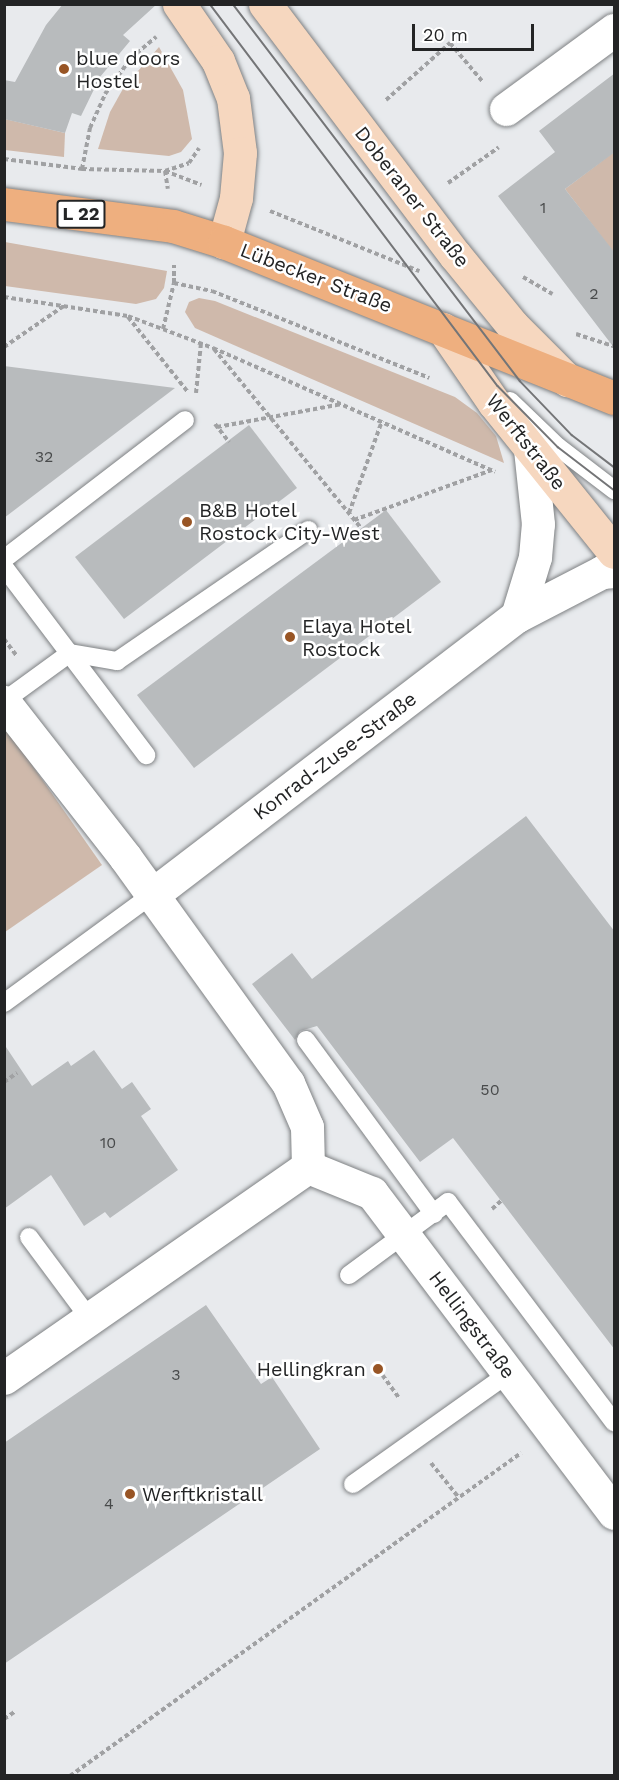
<!DOCTYPE html>
<meta charset="utf-8">
<style>
body{margin:0}
#map{position:relative;width:619px;height:1780px;overflow:hidden;background:#e8eaed;font-family:"Work Sans",sans-serif}
div>[style]{position:absolute}
[style*='--x']{left:calc(var(--x)*1px);top:calc(var(--y)*1px);width:calc(var(--w)*1px);rotate:calc(var(--a)*1deg)}
.green>*{inset:0;background:#cfb9ab}
.building>*{inset:0;background:#b8bbbd}
.path>*{height:4px;margin-top:-2px;transform-origin:0;background:repeating-linear-gradient(90deg,#a0a1a3 0 4.5px,transparent 0 7.5px)}
.roads{filter:drop-shadow(0 0 2px #7e8183) drop-shadow(0 0 2px #7e8183)}
.lane>*{height:18px;margin:-9px;padding:0 9px;transform-origin:9px;border-radius:9px;background:#fff}
.street>*{height:33px;margin:-16.5px;padding:0 16.5px;transform-origin:16.5px;border-radius:16.5px;background:#fff}
.secondary>*{height:33px;margin:-16.5px;padding:0 16.5px;transform-origin:16.5px;border-radius:16.5px;background:#f6d7bf}
.primary>*{height:33px;margin:-16.5px;padding:0 16.5px;transform-origin:16.5px;border-radius:16.5px;background:#eeaf7f}
.tram>*{height:1.5px;margin:-0.75px;padding:0 0.75px;transform-origin:0.75px;border-radius:0.75px;background:#747577}
.dots>*{width:16px;height:16px;translate:-50% -50%;box-sizing:border-box;border:3px solid #fff;border-radius:50%}
span{translate:-50% -50%;white-space:nowrap;text-align:center;line-height:1.15;-webkit-text-stroke:5px #fff;paint-order:stroke}
.number-label{font-size:16px;color:#484a4b}
.number-label span{-webkit-text-stroke-width:0}
.shield-label span{padding:2px 4px;background:#fff;border:2px solid;border-radius:4px;-webkit-text-stroke-width:0}
.shield-label{font-size:18px;color:#232425;font-weight:700}
.poi-label{font-size:20px;color:#232425}
.left{translate:0 -50%;text-align:left}
.right{translate:-100% -50%;text-align:right}
.street-label{font-size:20px;color:#232425}
.frame{position:absolute;inset:0;border:6px solid #232425;pointer-events:none}
.scale{position:absolute;left:412px;top:24px;width:122px;height:27px;box-sizing:border-box;border:3px solid #232425;border-top:0;padding-left:8px;font-size:18px;line-height:21px;white-space:nowrap;color:#232425;-webkit-text-stroke:4px #fff;paint-order:stroke}
</style>
<div id="map">
<div class="green">
<div style="clip-path:polygon(159px 47px,183px 90px,192px 139px,181px 152px,169px 156px,98px 149px,110px 112px,124px 87px)"></div>
<div style="clip-path:polygon(5px 119px,65px 133px,64px 157px,5px 150px)"></div>
<div style="clip-path:polygon(614px 152px,614px 253px,565px 189px)"></div>
<div style="clip-path:polygon(5px 242px,167px 271px,164px 288px,156px 299px,136px 304px,5px 286px)"></div>
<div style="clip-path:polygon(199px 298px,215px 301px,455px 397px,477px 413px,496px 436px,504px 463px,195px 328px,185px 312px,189px 302px)"></div>
<div style="clip-path:polygon(4px 725px,102px 865px,5px 932px,4px 932px)"></div>
</div>
<div class="building">
<div style="clip-path:polygon(63px 4px,157px 4px,123px 35px,130px 41px,100px 77px,81px 116px,72px 113px,65px 133px,4px 119px,4px 80px,15px 82px,46px 25px)"></div>
<div style="clip-path:polygon(615px 73px,615px 152px,565px 189px,615px 253px,615px 349px,498px 196px,555px 152px,539px 131px)"></div>
<div style="clip-path:polygon(4px 366px,175px 388px,4px 518px)"></div>
<div style="clip-path:polygon(249px 425px,297px 488px,124px 619px,75px 557px)"></div>
<div style="clip-path:polygon(386px 510px,441px 582px,194px 768px,137px 695px)"></div>
<div style="clip-path:polygon(526px 816px,615px 932px,615px 1350px,453px 1138px,420px 1162px,317px 1026px,300px 1031px,295px 1040px,252px 984px,292px 953px,312px 979px)"></div>
<div style="clip-path:polygon(4px 1044px,32px 1086px,68px 1061px,71px 1066px,94px 1050px,122px 1089px,132px 1082px,151px 1109px,141px 1116px,178px 1170px,110px 1218px,105px 1212px,84px 1226px,51px 1175px,4px 1209px)"></div>
<div style="clip-path:polygon(206px 1305px,261px 1384px,272px 1377px,320px 1449px,4px 1664px,4px 1443px)"></div>
</div>
<div class="path">
<div style="--x:386;--y:100;--w:86;--a:-41.7"></div>
<div style="--x:450;--y:43;--w:51;--a:49.8"></div>
<div style="--x:4;--y:159;--w:79;--a:7.3"></div>
<div style="--x:82;--y:169;--w:83;--a:1.4"></div>
<div style="--x:165;--y:171;--w:25;--a:-18"></div>
<div style="--x:189;--y:163;--w:18;--a:-56"></div>
<div style="--x:82;--y:169;--w:42;--a:-79"></div>
<div style="--x:90;--y:128;--w:37;--a:-66"></div>
<div style="--x:105;--y:94;--w:44;--a:-54.2"></div>
<div style="--x:131;--y:58;--w:33;--a:-40"></div>
<div style="--x:165;--y:171;--w:39;--a:21"></div>
<div style="--x:165;--y:171;--w:18;--a:81"></div>
<div style="--x:448;--y:183;--w:62;--a:-35.2"></div>
<div style="--x:270;--y:211;--w:161;--a:21.9"></div>
<div style="--x:523;--y:277;--w:34;--a:30"></div>
<div style="--x:174;--y:283;--w:39;--a:12"></div>
<div style="--x:212;--y:291;--w:234;--a:21.8"></div>
<div style="--x:4;--y:297;--w:125;--a:8.7"></div>
<div style="--x:128;--y:316;--w:91;--a:20.6"></div>
<div style="--x:213;--y:348;--w:308;--a:23.7"></div>
<div style="--x:128;--y:317;--w:95;--a:51.4"></div>
<div style="--x:163;--y:329;--w:47;--a:-76.6"></div>
<div style="--x:174;--y:283;--w:18;--a:-90"></div>
<div style="--x:576;--y:334;--w:40;--a:18"></div>
<div style="--x:4;--y:347;--w:74;--a:-34.5"></div>
<div style="--x:214;--y:349;--w:232;--a:50.6"></div>
<div style="--x:196;--y:393;--w:50;--a:-84.3"></div>
<div style="--x:215;--y:424;--w:23;--a:52"></div>
<div style="--x:217;--y:427;--w:127;--a:-10.4"></div>
<div style="--x:349;--y:513;--w:98;--a:-70.3"></div>
<div style="--x:354;--y:520;--w:147;--a:-19.9"></div>
<div style="--x:4;--y:639;--w:21;--a:53"></div>
<div style="--x:4;--y:1082;--w:16;--a:-35"></div>
<div style="--x:492;--y:1209;--w:12;--a:-42"></div>
<div style="--x:378;--y:1369;--w:36;--a:54"></div>
<div style="--x:431;--y:1463;--w:45;--a:51.3"></div>
<div style="--x:4;--y:1719;--w:14;--a:-34"></div>
<div style="--x:70;--y:1776;--w:555;--a:-35.61"></div>
</div>
<div class="roads">
<div class="lane">
<div style="--x:510;--y:401;--w:66;--a:43.8"></div>
<div style="--x:558;--y:447;--w:71;--a:37.5"></div>
<div style="--x:4;--y:559;--w:228;--a:-37.5"></div>
<div style="--x:4;--y:567;--w:236;--a:52.9"></div>
<div style="--x:4;--y:701;--w:82;--a:-36"></div>
<div style="--x:70;--y:653;--w:48;--a:9.7"></div>
<div style="--x:117;--y:661;--w:232;--a:-34.4"></div>
<div style="--x:4;--y:1003;--w:185;--a:-36.2"></div>
<div style="--x:306;--y:1040;--w:216;--a:53.7"></div>
<div style="--x:29;--y:1237;--w:102;--a:53.4"></div>
<div style="--x:349;--y:1275;--w:123;--a:-36.4"></div>
<div style="--x:448;--y:1202;--w:276;--a:53"></div>
<div style="--x:353;--y:1484;--w:190;--a:-35.4"></div>
</div>
<div class="street">
<div style="--x:506;--y:109;--w:134;--a:-36.2"></div>
<div style="--x:517;--y:616;--w:62;--a:-73"></div>
<div style="--x:535;--y:557;--w:33;--a:-85"></div>
<div style="--x:538;--y:524;--w:75;--a:-96.1"></div>
<div style="--x:4;--y:702;--w:197;--a:52"></div>
<div style="--x:125;--y:857;--w:279;--a:54.2"></div>
<div style="--x:288;--y:1083;--w:48;--a:66.6"></div>
<div style="--x:307;--y:1127;--w:40;--a:88.6"></div>
<div style="--x:153;--y:894;--w:458;--a:-37.4"></div>
<div style="--x:517;--y:616;--w:96;--a:-27.4"></div>
<div style="--x:602;--y:572;--w:12;--a:-5"></div>
<div style="--x:308;--y:1167;--w:69;--a:22.1"></div>
<div style="--x:372;--y:1193;--w:401;--a:52.9"></div>
<div style="--x:4;--y:1378;--w:370;--a:-34.8"></div>
</div>
<div class="secondary">
<div style="--x:179;--y:4;--w:69;--a:55.6"></div>
<div style="--x:218;--y:61;--w:40;--a:68"></div>
<div style="--x:233;--y:98;--w:55;--a:82.7"></div>
<div style="--x:240;--y:153;--w:45;--a:95.1"></div>
<div style="--x:236;--y:198;--w:46;--a:105.3"></div>
<div style="--x:265;--y:4;--w:315;--a:52.9"></div>
<div style="--x:455;--y:255;--w:90;--a:50.8"></div>
<div style="--x:512;--y:325;--w:78;--a:45"></div>
<div style="--x:443;--y:329;--w:90;--a:55.4"></div>
<div style="--x:494;--y:403;--w:191;--a:51.2"></div>
</div>
<div class="primary">
<div style="--x:4;--y:204;--w:170;--a:7.4"></div>
<div style="--x:173;--y:226;--w:53;--a:17.4"></div>
<div style="--x:224;--y:242;--w:420;--a:21.8"></div>
</div>
</div>
<div class="tram">
<div style="--x:210;--y:4;--w:478;--a:53"></div>
<div style="--x:498;--y:386;--w:86;--a:45.5"></div>
<div style="--x:558;--y:447;--w:71;--a:37.5"></div>
<div style="--x:233;--y:4;--w:474;--a:52.7"></div>
<div style="--x:520;--y:381;--w:75;--a:46.1"></div>
<div style="--x:572;--y:435;--w:53;--a:37.3"></div>
</div>
<div class="dots">
<div style="left:64px;top:69px;background:#985525"></div>
<div style="left:187px;top:522px;background:#985525"></div>
<div style="left:290px;top:637px;background:#985525"></div>
<div style="left:378px;top:1369px;background:#985525"></div>
<div style="left:130px;top:1494px;background:#985525"></div>
</div>
<div class="number-label">
<span style="left:543px;top:208px">1</span>
<span style="left:594px;top:294px">2</span>
<span style="left:44px;top:457px">32</span>
<span style="left:490px;top:1090px">50</span>
<span style="left:108px;top:1143px">10</span>
<span style="left:176px;top:1375px">3</span>
<span style="left:109px;top:1504px">4</span>
</div>
<div class="shield-label">
<span style="left:81px;top:214px">L 22</span>
</div>
<div class="poi-label">
<span class="left" style="left:76px;top:70px">blue doors<br>Hostel</span>
<span class="left" style="left:199px;top:522px">B&amp;B Hotel<br>Rostock City-West</span>
<span class="left" style="left:302px;top:638px">Elaya Hotel<br>Rostock</span>
<span class="right" style="left:366px;top:1369px">Hellingkran</span>
<span class="left" style="left:142px;top:1494px">Werftkristall</span>
</div>
<div class="street-label">
<span style="left:412px;top:197px;rotate:52deg">Doberaner Straße</span>
<span style="left:316px;top:278px;rotate:21deg">Lübecker Straße</span>
<span style="left:526px;top:442px;rotate:52deg">Werftstraße</span>
<span style="left:335px;top:756px;rotate:-37deg">Konrad-Zuse-Straße</span>
<span style="left:472px;top:1325px;rotate:53deg">Hellingstraße</span>
</div>
<div class="frame"></div>
<div class="scale">20 m</div>
</div>
